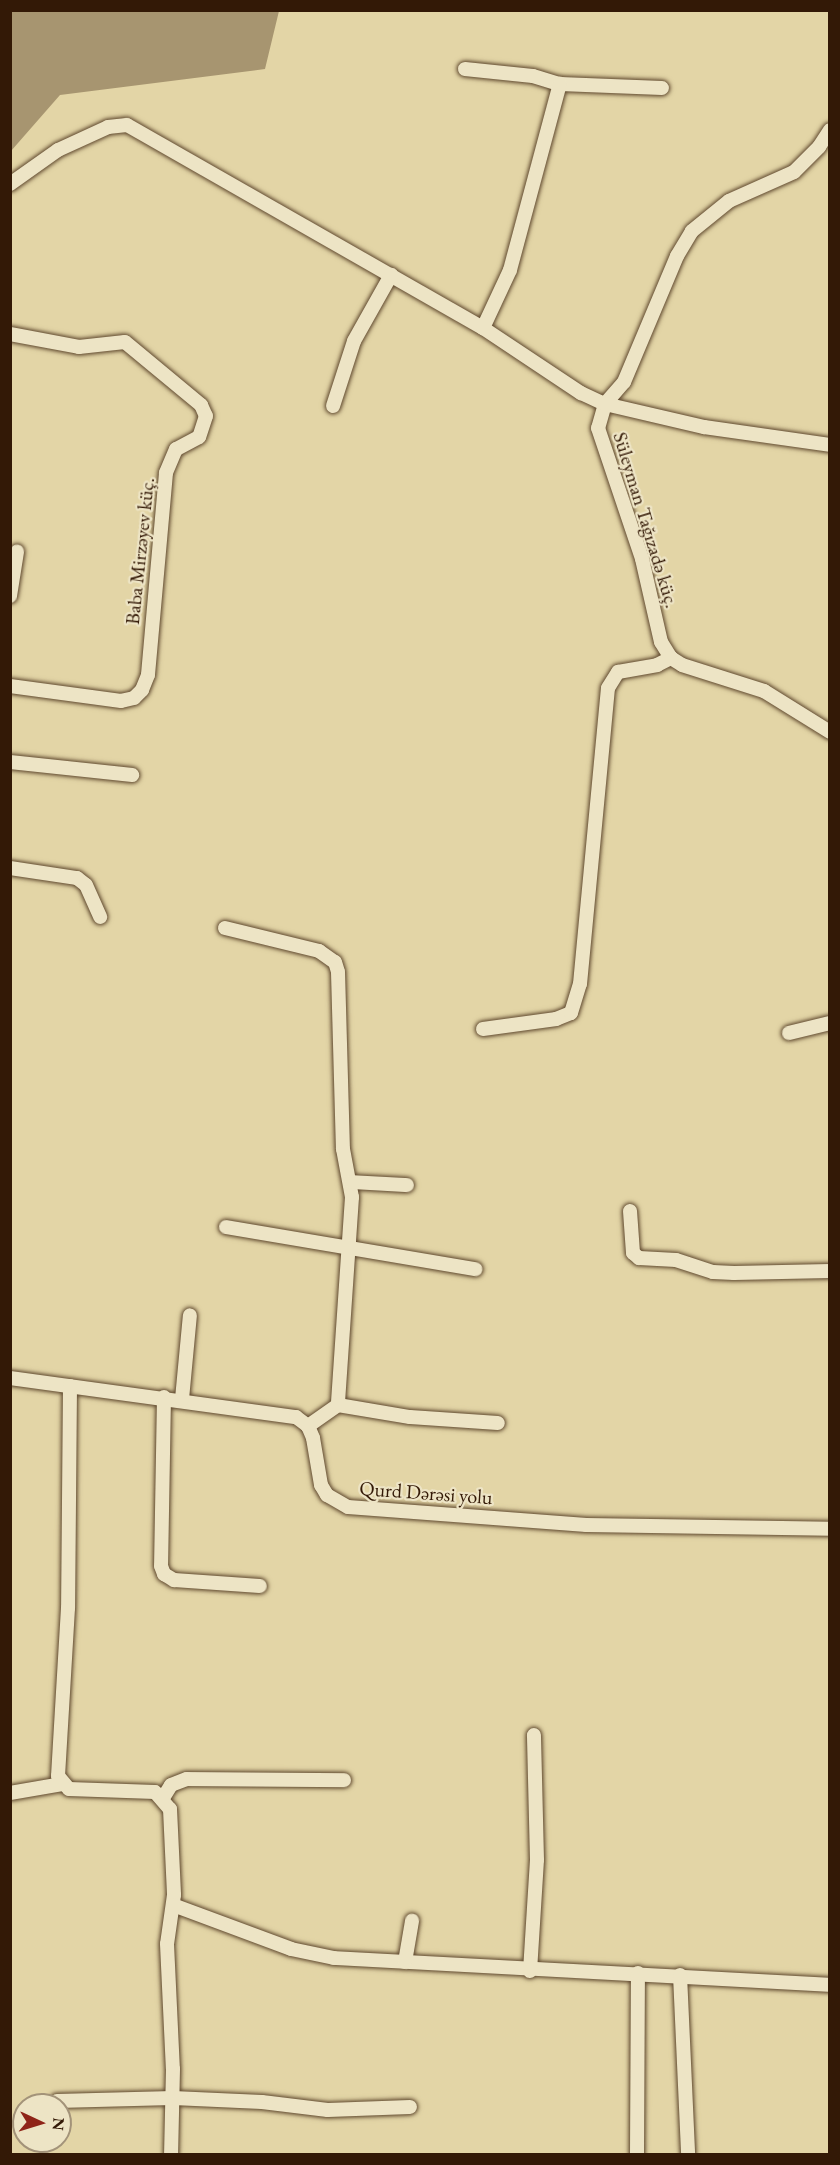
<!DOCTYPE html>
<meta charset="utf-8">
<style>
body{margin:0}
#map{position:relative;width:840px;height:2165px;overflow:hidden;background:#e3d5a6;font-family:"EB Garamond",serif}
div>[style]{position:absolute}
[style*='--x']{left:calc(var(--x)*1px);top:calc(var(--y)*1px);width:calc(var(--w)*1px);rotate:calc(var(--a)*1deg)}
.water>*{inset:0;background:#a79570}
.roads{filter:drop-shadow(0 0 2px #5f482e) drop-shadow(0 0 2px #5f482e)}
.street>*{height:14px;margin:-7px;padding:0 7px;transform-origin:7px;border-radius:7px;background:#ede4c5}
span{translate:-50% -50%;white-space:nowrap;text-align:center;line-height:1.15;-webkit-text-stroke:4.5px #ede4c5;paint-order:stroke}
.street-label{font-size:20px;color:#331906}
.frame{position:absolute;inset:0;border:12px solid #331906;pointer-events:none}
.north{position:absolute;left:12px;top:2093px;width:60px;height:60px;box-sizing:border-box;background:#ede4c5;border:2px solid #a39379;border-radius:50%;rotate:94deg;font-size:16px;font-weight:700;line-height:24px;text-align:center;color:#331906}
.north::after{content:'';display:block;margin:auto;width:21px;height:27px;background:#8f2418;clip-path:polygon(50% 0,100% 100%,50% 72%,0 100%)}
</style>
<div id="map">
<div class="water">
<div style="clip-path:polygon(11px 10px,279px 10px,279px 11px,265px 69px,60px 95px,11px 151px)"></div>
</div>
<div class="roads">
<div class="street">
<div style="--x:465;--y:69;--w:68;--a:5.9"></div>
<div style="--x:533;--y:76;--w:28;--a:17"></div>
<div style="--x:560;--y:84;--w:102;--a:2.2"></div>
<div style="--x:830;--y:130;--w:20;--a:123"></div>
<div style="--x:819;--y:147;--w:35;--a:135"></div>
<div style="--x:794;--y:172;--w:71;--a:156"></div>
<div style="--x:729;--y:201;--w:48;--a:141"></div>
<div style="--x:692;--y:231;--w:29;--a:121"></div>
<div style="--x:677;--y:256;--w:137;--a:112.8"></div>
<div style="--x:624;--y:382;--w:29;--a:131"></div>
<div style="--x:605;--y:404;--w:25;--a:106"></div>
<div style="--x:598;--y:428;--w:138;--a:71.4"></div>
<div style="--x:642;--y:559;--w:85;--a:77.1"></div>
<div style="--x:661;--y:642;--w:19;--a:58"></div>
<div style="--x:671;--y:658;--w:13;--a:32"></div>
<div style="--x:682;--y:665;--w:86;--a:17.6"></div>
<div style="--x:764;--y:691;--w:78;--a:31.8"></div>
<div style="--x:10;--y:184;--w:59;--a:-35.3"></div>
<div style="--x:58;--y:150;--w:55;--a:-24.7"></div>
<div style="--x:108;--y:127;--w:19;--a:-6"></div>
<div style="--x:127;--y:125;--w:410;--a:29.7"></div>
<div style="--x:483;--y:328;--w:118;--a:33.6"></div>
<div style="--x:581;--y:393;--w:26;--a:25"></div>
<div style="--x:605;--y:404;--w:102;--a:13.1"></div>
<div style="--x:704;--y:427;--w:127;--a:8.1"></div>
<div style="--x:483;--y:328;--w:64;--a:-65"></div>
<div style="--x:510;--y:270;--w:193;--a:-75"></div>
<div style="--x:10;--y:334;--w:70;--a:10.7"></div>
<div style="--x:79;--y:347;--w:46;--a:-6.2"></div>
<div style="--x:125;--y:342;--w:99;--a:39.7"></div>
<div style="--x:201;--y:405;--w:12;--a:66"></div>
<div style="--x:206;--y:416;--w:22;--a:108"></div>
<div style="--x:199;--y:437;--w:26;--a:152"></div>
<div style="--x:176;--y:449;--w:26;--a:113"></div>
<div style="--x:166;--y:473;--w:203;--a:95.1"></div>
<div style="--x:148;--y:675;--w:16;--a:112"></div>
<div style="--x:142;--y:690;--w:11;--a:135"></div>
<div style="--x:134;--y:698;--w:13;--a:167"></div>
<div style="--x:121;--y:701;--w:112;--a:-172.3"></div>
<div style="--x:333;--y:406;--w:68;--a:-72.1"></div>
<div style="--x:354;--y:341;--w:76;--a:-60.7"></div>
<div style="--x:10;--y:596;--w:45;--a:-81"></div>
<div style="--x:10;--y:762;--w:123;--a:6.1"></div>
<div style="--x:10;--y:868;--w:68;--a:8.5"></div>
<div style="--x:77;--y:878;--w:11;--a:38"></div>
<div style="--x:86;--y:885;--w:35;--a:66"></div>
<div style="--x:225;--y:928;--w:97;--a:13.7"></div>
<div style="--x:319;--y:951;--w:19;--a:35"></div>
<div style="--x:335;--y:962;--w:10;--a:73"></div>
<div style="--x:338;--y:972;--w:177;--a:88.4"></div>
<div style="--x:343;--y:1149;--w:49;--a:79.4"></div>
<div style="--x:352;--y:1197;--w:208;--a:93.9"></div>
<div style="--x:338;--y:1405;--w:37;--a:145"></div>
<div style="--x:483;--y:1029;--w:74;--a:-7.8"></div>
<div style="--x:556;--y:1019;--w:16;--a:-22"></div>
<div style="--x:571;--y:1013;--w:30;--a:-73"></div>
<div style="--x:580;--y:984;--w:297;--a:-84.6"></div>
<div style="--x:608;--y:688;--w:19;--a:-58"></div>
<div style="--x:618;--y:672;--w:40;--a:-10"></div>
<div style="--x:657;--y:665;--w:16;--a:-27"></div>
<div style="--x:789;--y:1033;--w:42;--a:-13.7"></div>
<div style="--x:351;--y:1182;--w:56;--a:3.1"></div>
<div style="--x:630;--y:1211;--w:42;--a:85.9"></div>
<div style="--x:633;--y:1253;--w:8;--a:40"></div>
<div style="--x:639;--y:1258;--w:37;--a:3"></div>
<div style="--x:676;--y:1260;--w:39;--a:18"></div>
<div style="--x:713;--y:1272;--w:21;--a:3"></div>
<div style="--x:734;--y:1273;--w:96;--a:-1.2"></div>
<div style="--x:226;--y:1227;--w:253;--a:9.6"></div>
<div style="--x:10;--y:1378;--w:289;--a:7.8"></div>
<div style="--x:296;--y:1417;--w:15;--a:37"></div>
<div style="--x:308;--y:1426;--w:13;--a:67"></div>
<div style="--x:313;--y:1438;--w:48;--a:80.3"></div>
<div style="--x:321;--y:1485;--w:12;--a:59"></div>
<div style="--x:327;--y:1495;--w:24;--a:30"></div>
<div style="--x:348;--y:1507;--w:239;--a:4.3"></div>
<div style="--x:586;--y:1525;--w:244;--a:0.9"></div>
<div style="--x:70;--y:1386;--w:222;--a:90.5"></div>
<div style="--x:68;--y:1608;--w:168;--a:93.4"></div>
<div style="--x:58;--y:1776;--w:17;--a:50"></div>
<div style="--x:69;--y:1789;--w:86;--a:2"></div>
<div style="--x:155;--y:1792;--w:23;--a:49"></div>
<div style="--x:170;--y:1809;--w:86;--a:87.3"></div>
<div style="--x:174;--y:1895;--w:49;--a:98.1"></div>
<div style="--x:167;--y:1944;--w:125;--a:87.3"></div>
<div style="--x:173;--y:2069;--w:85;--a:91.3"></div>
<div style="--x:164;--y:1397;--w:169;--a:91"></div>
<div style="--x:161;--y:1566;--w:9;--a:69"></div>
<div style="--x:164;--y:1574;--w:12;--a:31"></div>
<div style="--x:174;--y:1580;--w:86;--a:4"></div>
<div style="--x:182;--y:1399;--w:84;--a:-84.6"></div>
<div style="--x:338;--y:1405;--w:73;--a:9.5"></div>
<div style="--x:410;--y:1417;--w:88;--a:3.9"></div>
<div style="--x:10;--y:1793;--w:53;--a:-9.8"></div>
<div style="--x:163;--y:1798;--w:15;--a:-58"></div>
<div style="--x:171;--y:1785;--w:17;--a:-21"></div>
<div style="--x:187;--y:1779;--w:157;--a:0.4"></div>
<div style="--x:173;--y:1905;--w:126;--a:20.4"></div>
<div style="--x:291;--y:1949;--w:44;--a:11.8"></div>
<div style="--x:334;--y:1958;--w:497;--a:3.1"></div>
<div style="--x:405;--y:1962;--w:42;--a:-80.3"></div>
<div style="--x:530;--y:1971;--w:111;--a:-86.4"></div>
<div style="--x:537;--y:1860;--w:125;--a:-91.4"></div>
<div style="--x:680;--y:1975;--w:179;--a:87.4"></div>
<div style="--x:57;--y:2101;--w:116;--a:-1.5"></div>
<div style="--x:173;--y:2098;--w:89;--a:2.6"></div>
<div style="--x:262;--y:2102;--w:66;--a:6.9"></div>
<div style="--x:328;--y:2110;--w:82;--a:-2.1"></div>
<div style="--x:637;--y:2154;--w:181;--a:-89.7"></div>
</div>
</div>
<div class="street-label">
<span style="left:646px;top:520px;rotate:73deg">Süleyman Tağızadə küç.</span>
<span style="left:140px;top:551px;rotate:-84deg">Baba Mirzəyev küç.</span>
<span style="left:426px;top:1493px;rotate:4deg">Qurd Dərəsi yolu</span>
</div>
<div class="frame"></div>
<div class="north">N</div>
</div>
